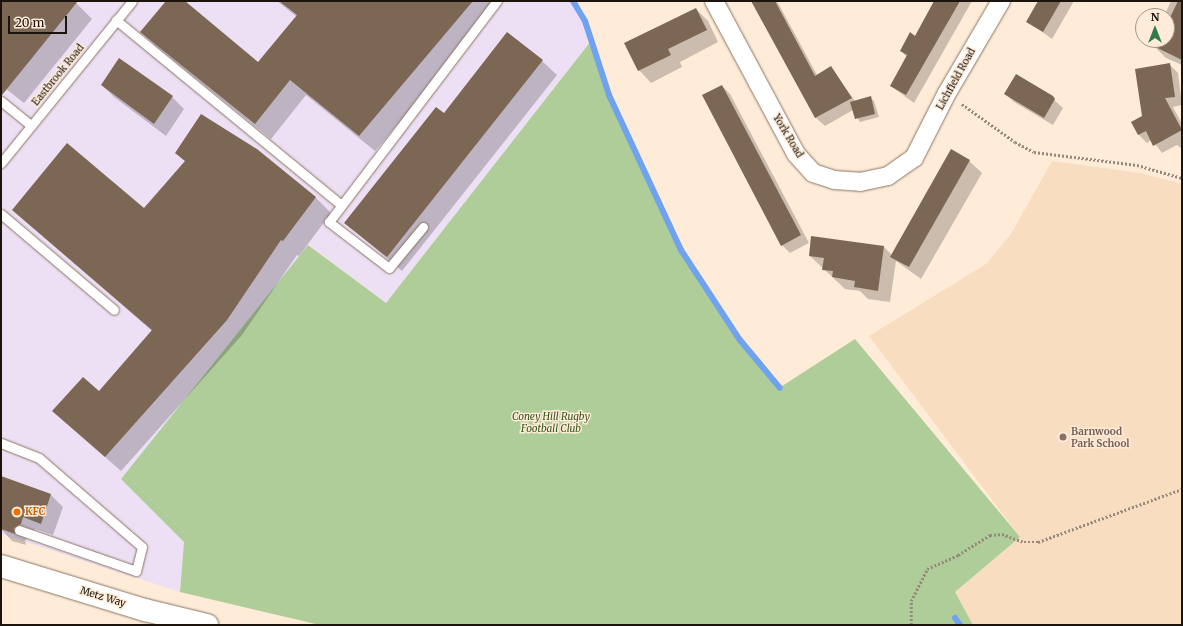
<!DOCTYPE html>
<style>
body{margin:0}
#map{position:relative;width:1183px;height:626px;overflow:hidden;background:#feecd9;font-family:Merriweather,serif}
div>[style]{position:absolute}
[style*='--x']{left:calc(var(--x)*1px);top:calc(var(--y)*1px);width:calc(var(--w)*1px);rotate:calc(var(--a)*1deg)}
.commercial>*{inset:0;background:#ede0f4}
.built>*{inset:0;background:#f9ddc0}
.green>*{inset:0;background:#afcd98}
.shadow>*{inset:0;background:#0003}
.stream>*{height:6px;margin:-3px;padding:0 3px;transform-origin:3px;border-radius:3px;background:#6fa2ef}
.building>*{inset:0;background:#7b6753}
.path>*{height:2.5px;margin-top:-1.25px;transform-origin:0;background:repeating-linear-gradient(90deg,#978a7c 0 2px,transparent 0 4px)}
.roads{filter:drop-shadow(0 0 1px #8a7661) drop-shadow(0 0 1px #8a7661)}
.service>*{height:9px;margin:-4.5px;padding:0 4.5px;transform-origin:4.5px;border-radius:4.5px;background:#fff}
.minor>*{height:18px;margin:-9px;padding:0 9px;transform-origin:9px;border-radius:9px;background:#fff}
.tertiary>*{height:22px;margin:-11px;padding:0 11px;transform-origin:11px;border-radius:11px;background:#fff}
.dots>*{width:11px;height:11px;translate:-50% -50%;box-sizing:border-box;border:2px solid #feecd9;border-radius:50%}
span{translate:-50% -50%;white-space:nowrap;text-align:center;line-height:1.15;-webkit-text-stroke:3px #feecd9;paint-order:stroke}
.street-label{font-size:10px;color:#1c140c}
.park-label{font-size:10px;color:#355318;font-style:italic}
.education-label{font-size:10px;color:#785e54;font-weight:700}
.left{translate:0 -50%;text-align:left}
.food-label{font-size:10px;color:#c56008;font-weight:700}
.frame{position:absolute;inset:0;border:2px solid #1c140c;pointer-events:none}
.north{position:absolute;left:1135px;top:8px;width:40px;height:40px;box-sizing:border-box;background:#feecd9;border:1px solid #a49687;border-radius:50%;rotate:0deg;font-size:11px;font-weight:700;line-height:16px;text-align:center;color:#1c140c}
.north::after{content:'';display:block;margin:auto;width:14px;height:18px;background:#337b48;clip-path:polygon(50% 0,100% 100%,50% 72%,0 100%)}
.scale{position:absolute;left:8px;top:16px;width:59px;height:18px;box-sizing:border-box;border:2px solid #1c140c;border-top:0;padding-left:5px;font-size:12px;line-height:14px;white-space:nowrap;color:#1c140c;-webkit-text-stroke:3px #feecd9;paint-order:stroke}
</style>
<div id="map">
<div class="commercial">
<div style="clip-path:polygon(1px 1px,573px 1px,585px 21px,591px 41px,386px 303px,309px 245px,121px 479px,184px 542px,180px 592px,1px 534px)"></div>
</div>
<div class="built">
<div style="clip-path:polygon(1052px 161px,1141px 173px,1182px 184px,1182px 625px,973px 625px,955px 592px,1020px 537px,869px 336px,986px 264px,1011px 234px)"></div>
</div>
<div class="green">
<div style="clip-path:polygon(591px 41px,609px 95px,681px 250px,740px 340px,779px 388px,855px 339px,1020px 537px,955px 592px,973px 625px,320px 625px,180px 592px,184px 542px,121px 479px,308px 245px,386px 303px)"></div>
</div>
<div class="shadow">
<div style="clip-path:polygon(1px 1px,74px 1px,92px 19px,24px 103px,1px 85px)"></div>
<div style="clip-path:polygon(168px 1px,183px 1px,258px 64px,297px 17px,277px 1px,502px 1px,375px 151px,306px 95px,271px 139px,157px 47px,141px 32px)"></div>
<div style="clip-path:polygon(752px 1px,777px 1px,817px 75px,831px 68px,855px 101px,870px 97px,874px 101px,879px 117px,860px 122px,853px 110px,825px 126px,816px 118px)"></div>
<div style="clip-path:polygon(935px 1px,972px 1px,914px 103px,891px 86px,907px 57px,901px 50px,916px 37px)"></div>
<div style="clip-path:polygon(1040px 1px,1074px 1px,1052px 39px,1027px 21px)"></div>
<div style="clip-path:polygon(1171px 1px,1182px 1px,1182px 65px,1166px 58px,1153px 45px,1153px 40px,1167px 40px,1167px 16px,1164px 16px)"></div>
<div style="clip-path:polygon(696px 9px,708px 21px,718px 42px,680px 62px,682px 67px,651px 83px,639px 70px,626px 43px)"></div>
<div style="clip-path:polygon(542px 61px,557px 75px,402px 271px,345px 223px,444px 114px)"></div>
<div style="clip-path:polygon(1169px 64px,1178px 73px,1182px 105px,1173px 107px,1182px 124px,1182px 149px,1177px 145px,1162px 153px,1152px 140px,1147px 143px,1139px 135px,1132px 122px,1143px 116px)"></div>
<div style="clip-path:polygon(102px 85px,172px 97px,184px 109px,166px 136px,114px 97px)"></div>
<div style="clip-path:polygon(722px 86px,730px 94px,809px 243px,790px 253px,782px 245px)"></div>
<div style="clip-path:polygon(1005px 94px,1054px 100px,1063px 108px,1053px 125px,1014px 102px)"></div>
<div style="clip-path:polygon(176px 153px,315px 197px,331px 213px,299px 256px,297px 255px,242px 335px,121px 471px,53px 411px,99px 393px,152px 331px,13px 210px,144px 210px,186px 162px)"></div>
<div style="clip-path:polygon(969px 161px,982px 173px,921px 279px,896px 261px,890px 302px,868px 299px,860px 291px,845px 289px,810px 256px,884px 247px,892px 255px)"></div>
<div style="clip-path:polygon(1px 477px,51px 495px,63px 507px,53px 535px,35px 529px,33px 536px,25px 540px,26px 545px,12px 541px,1px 529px)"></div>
</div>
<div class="stream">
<div style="--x:573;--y:1;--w:23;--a:59"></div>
<div style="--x:585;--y:21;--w:78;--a:72"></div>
<div style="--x:609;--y:95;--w:171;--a:65.1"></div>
<div style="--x:681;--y:250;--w:108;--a:56.8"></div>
<div style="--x:740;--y:340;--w:62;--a:50.2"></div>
<div style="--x:955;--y:618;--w:9;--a:54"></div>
</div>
<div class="building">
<div style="clip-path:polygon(1px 1px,78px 1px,2px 95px,1px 95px)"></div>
<div style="clip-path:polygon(166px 1px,185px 1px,258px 62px,297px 15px,279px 1px,473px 1px,359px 136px,290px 80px,255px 124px,140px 32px)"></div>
<div style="clip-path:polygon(751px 1px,775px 1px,815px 76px,831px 66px,852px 98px,815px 118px)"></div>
<div style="clip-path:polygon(934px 1px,960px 1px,906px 95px,890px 86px,907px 55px,900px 51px,910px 32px,915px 36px)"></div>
<div style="clip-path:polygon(1038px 1px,1061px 1px,1043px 32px,1026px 22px)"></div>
<div style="clip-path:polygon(1178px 1px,1182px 1px,1182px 60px,1141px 40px,1167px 40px,1167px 24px)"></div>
<div style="clip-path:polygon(696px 8px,707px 30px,668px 49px,671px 55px,638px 71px,624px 43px)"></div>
<div style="clip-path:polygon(507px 32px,543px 60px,387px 257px,344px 223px,436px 107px,444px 113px)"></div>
<div style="clip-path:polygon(119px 58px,173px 96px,154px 124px,101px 85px)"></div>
<div style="clip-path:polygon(1170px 63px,1175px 97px,1165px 98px,1182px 130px,1153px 146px,1146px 131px,1138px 135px,1131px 122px,1142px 116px,1135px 69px)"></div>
<div style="clip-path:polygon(1016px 74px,1053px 96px,1055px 99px,1044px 118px,1004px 94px)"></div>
<div style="clip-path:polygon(722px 85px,801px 235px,781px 246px,702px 95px)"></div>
<div style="clip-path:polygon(871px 96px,875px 114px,855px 119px,850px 102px)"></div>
<div style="clip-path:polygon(201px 114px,257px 149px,316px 197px,283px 241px,281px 240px,227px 320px,105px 457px,52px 411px,83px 377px,99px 391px,152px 330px,12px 210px,67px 143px,144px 208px,185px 161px,175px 153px)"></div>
<div style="clip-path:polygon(951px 149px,970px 160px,909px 267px,890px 257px)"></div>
<div style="clip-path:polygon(811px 236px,884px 246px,878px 291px,854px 287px,855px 281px,832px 277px,833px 271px,822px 270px,824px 258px,809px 256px)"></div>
<div style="clip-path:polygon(1px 476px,51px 494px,41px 524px,23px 517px,21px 524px,14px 528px,15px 534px,1px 529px)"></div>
</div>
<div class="path">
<div style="--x:962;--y:104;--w:65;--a:35.6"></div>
<div style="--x:1015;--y:142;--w:21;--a:28"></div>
<div style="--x:1034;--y:152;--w:104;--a:7.2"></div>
<div style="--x:1137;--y:165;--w:47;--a:16.1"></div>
<div style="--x:911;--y:625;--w:24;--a:-90"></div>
<div style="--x:911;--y:601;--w:36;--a:-63"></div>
<div style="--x:927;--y:569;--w:34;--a:-24"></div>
<div style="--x:958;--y:555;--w:38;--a:-32"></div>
<div style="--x:990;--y:535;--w:12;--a:-5"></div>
<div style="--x:1002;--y:534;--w:23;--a:20"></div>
<div style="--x:1024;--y:542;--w:14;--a:0"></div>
<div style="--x:1038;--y:542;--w:153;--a:-20.2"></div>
</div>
<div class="roads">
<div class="service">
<div style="--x:116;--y:20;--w:291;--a:39.4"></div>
<div style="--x:1;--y:101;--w:38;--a:39"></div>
<div style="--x:1;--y:163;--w:208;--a:-51"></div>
<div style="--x:1;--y:214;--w:148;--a:40.3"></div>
<div style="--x:423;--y:227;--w:53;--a:129.7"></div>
<div style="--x:389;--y:268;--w:76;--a:-142.5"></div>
<div style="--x:329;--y:222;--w:278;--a:-52.8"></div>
<div style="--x:1;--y:443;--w:41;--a:21.5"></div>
<div style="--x:39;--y:458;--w:136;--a:40.8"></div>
<div style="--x:142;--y:547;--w:25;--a:104"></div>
<div style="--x:136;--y:571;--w:124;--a:-160.7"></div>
</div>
<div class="minor">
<div style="--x:714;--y:1;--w:174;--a:61.8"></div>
<div style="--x:796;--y:154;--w:25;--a:48"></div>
<div style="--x:813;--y:173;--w:22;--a:18"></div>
<div style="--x:834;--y:180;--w:26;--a:4"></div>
<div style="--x:860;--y:182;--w:29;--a:-12"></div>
<div style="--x:888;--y:176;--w:32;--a:-35"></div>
<div style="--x:914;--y:158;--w:73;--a:-63.1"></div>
<div style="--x:947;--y:93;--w:107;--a:-59.6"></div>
</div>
<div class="tertiary">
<div style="--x:1;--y:566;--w:151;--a:17"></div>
<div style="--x:145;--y:610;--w:64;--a:13.6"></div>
</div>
</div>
<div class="dots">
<div style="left:1063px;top:437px;background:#8d6e63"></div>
<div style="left:17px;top:512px;background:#e8710a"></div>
</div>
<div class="street-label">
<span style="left:58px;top:75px;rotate:-51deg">Eastbrook Road</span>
<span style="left:956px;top:79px;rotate:-61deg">Lichfield Road</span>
<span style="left:788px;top:136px;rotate:59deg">York Road</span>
<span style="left:103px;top:597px;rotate:17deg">Metz Way</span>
</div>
<div class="park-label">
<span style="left:551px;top:422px">Coney Hill Rugby<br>Football Club</span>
</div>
<div class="education-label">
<span class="left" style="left:1071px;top:437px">Barnwood<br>Park School</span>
</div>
<div class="food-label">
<span class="left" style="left:25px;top:512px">KFC</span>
</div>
<div class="frame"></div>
<div class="north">N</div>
<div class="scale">20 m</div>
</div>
